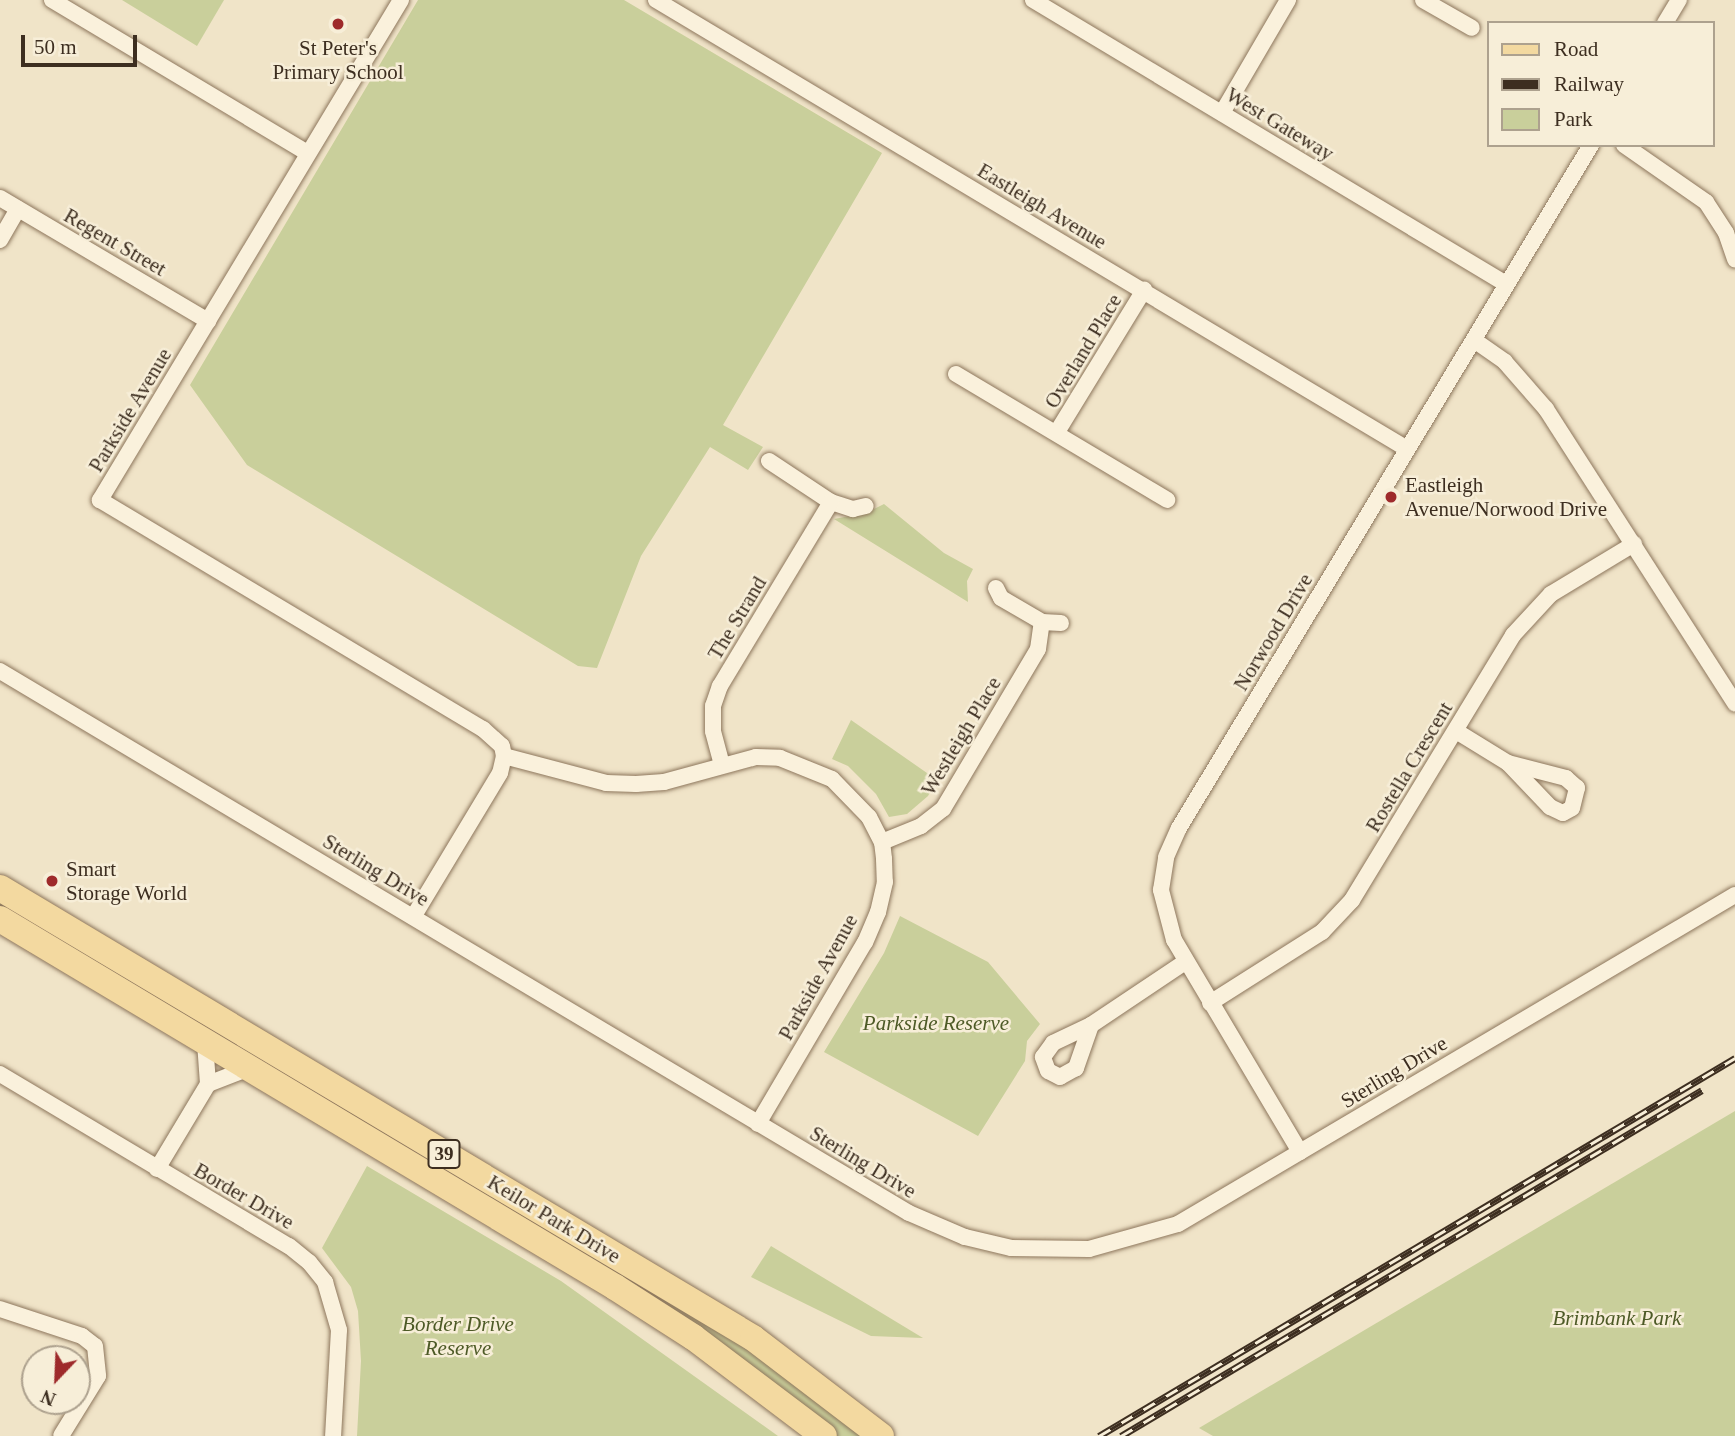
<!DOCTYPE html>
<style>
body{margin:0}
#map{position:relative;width:1735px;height:1436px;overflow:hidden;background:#f0e4c8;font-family:Georgia,serif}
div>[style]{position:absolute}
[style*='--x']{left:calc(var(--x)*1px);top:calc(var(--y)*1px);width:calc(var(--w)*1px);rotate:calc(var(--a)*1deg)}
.green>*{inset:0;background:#c9cf9b}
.roads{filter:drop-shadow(0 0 2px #8d765c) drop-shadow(0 0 2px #8d765c)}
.street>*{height:16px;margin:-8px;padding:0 8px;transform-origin:8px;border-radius:8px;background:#faf1dc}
.primary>*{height:26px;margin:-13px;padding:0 13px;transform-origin:13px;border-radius:13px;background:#f3d9a0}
.rail>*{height:7px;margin-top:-3.5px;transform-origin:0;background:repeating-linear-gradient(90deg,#f7eed8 0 13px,#3d2e20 0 26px);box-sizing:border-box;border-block:2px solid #3d2e20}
.dots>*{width:19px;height:19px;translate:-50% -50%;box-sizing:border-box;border:4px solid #f7eed8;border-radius:50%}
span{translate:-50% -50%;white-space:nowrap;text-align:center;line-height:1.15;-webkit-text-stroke:5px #f7eed8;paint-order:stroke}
.shield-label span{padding:2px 5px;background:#f7eed8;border:2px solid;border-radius:5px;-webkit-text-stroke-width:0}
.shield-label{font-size:19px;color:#3d2e20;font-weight:700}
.poi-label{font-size:21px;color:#3d2e20}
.left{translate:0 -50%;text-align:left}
.street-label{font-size:21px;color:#3d2e20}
.park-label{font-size:21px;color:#4d5a26;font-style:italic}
.legend{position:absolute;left:1487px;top:21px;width:228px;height:126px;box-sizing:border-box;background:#f7eed8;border:2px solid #ada18e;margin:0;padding:9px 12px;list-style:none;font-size:21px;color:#3d2e20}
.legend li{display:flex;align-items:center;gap:14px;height:35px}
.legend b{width:35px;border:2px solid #ada18e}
.north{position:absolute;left:21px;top:1345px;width:70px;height:70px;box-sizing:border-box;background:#f7eed8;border:2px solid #ada18e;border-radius:50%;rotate:203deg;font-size:19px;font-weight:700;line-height:28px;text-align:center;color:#3d2e20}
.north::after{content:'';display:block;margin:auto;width:24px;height:32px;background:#9e2a2b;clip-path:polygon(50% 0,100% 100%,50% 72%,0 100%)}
.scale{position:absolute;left:21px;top:35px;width:116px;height:32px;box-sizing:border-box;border:4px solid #3d2e20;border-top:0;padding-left:9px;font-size:21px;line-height:24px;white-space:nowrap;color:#3d2e20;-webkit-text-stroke:5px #f7eed8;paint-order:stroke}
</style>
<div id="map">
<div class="green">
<div style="clip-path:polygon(122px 0,224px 0,197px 46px)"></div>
<div style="clip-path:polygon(418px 0,624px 0,882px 153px,723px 425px,763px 447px,748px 470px,710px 447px,641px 556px,597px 668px,578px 666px,247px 465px,190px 385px)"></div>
<div style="clip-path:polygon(884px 504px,944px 553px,973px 569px,967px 581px,968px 602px,834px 519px,866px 513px)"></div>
<div style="clip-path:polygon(851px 720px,937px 780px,928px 796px,907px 814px,889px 817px,876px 794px,848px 766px,832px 759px)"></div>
<div style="clip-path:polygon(0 898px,709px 1322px,864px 1436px,837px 1436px,803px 1407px,0 909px)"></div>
<div style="clip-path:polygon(900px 916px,988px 962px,1040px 1024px,1027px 1041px,1025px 1061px,978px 1136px,824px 1052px,884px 953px)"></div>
<div style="clip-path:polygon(1735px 1111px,1735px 1436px,1213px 1436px,1199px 1428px)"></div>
<div style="clip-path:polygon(367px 1166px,561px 1281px,778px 1436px,357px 1436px,361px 1361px,358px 1311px,351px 1287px,322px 1248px)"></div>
<div style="clip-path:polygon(771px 1246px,923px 1338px,871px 1336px,751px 1277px)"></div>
</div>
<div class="roads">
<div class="street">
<div style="--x:52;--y:0;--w:298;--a:30.9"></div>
<div style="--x:401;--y:0;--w:584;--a:121.05"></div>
<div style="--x:100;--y:500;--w:446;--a:30.9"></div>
<div style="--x:483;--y:729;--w:25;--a:42"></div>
<div style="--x:502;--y:746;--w:10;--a:79"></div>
<div style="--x:504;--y:756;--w:17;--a:103"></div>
<div style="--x:500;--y:773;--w:168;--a:121.1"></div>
<div style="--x:656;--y:0;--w:875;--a:30.87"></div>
<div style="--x:1033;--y:0;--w:552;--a:30.98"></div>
<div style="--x:1423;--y:0;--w:56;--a:29.7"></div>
<div style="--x:1665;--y:23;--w:27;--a:-59"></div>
<div style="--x:1222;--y:113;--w:131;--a:-59.7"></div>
<div style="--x:1624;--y:145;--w:100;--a:34.8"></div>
<div style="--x:1706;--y:202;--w:37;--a:57"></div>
<div style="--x:1726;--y:233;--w:28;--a:71"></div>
<div style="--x:0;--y:198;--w:242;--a:30.6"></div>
<div style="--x:0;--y:240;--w:36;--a:-60"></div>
<div style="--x:1474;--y:340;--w:38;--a:35"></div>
<div style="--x:1505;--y:362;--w:62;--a:48.9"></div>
<div style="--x:1546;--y:409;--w:350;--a:57.3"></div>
<div style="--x:956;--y:374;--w:246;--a:30.8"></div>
<div style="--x:1057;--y:432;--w:167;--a:-58.5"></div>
<div style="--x:769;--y:461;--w:74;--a:33.5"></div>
<div style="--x:831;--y:502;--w:23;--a:18"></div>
<div style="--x:853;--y:509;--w:13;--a:-13"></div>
<div style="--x:996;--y:588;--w:11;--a:63"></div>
<div style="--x:1001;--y:598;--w:48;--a:30.3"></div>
<div style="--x:1042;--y:622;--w:19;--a:3"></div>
<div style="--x:0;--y:671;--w:1058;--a:30.81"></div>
<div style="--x:909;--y:1213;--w:61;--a:23.2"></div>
<div style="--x:965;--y:1237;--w:47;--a:13.4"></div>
<div style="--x:1011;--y:1248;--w:78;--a:0.7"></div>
<div style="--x:1089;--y:1249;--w:92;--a:-15.7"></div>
<div style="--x:1178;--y:1224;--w:647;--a:-30.57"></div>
<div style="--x:1456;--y:731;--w:61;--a:31.6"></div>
<div style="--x:1508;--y:763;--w:61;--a:46.3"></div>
<div style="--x:1550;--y:807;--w:14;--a:25"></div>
<div style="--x:1563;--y:813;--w:10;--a:-29"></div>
<div style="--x:1572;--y:808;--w:21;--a:-76"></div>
<div style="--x:1577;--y:788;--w:15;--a:-138"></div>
<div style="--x:1566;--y:778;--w:60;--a:-165.5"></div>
<div style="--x:504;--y:756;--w:106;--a:14.8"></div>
<div style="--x:606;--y:783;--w:30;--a:2"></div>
<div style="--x:636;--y:784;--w:28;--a:-4"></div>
<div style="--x:664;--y:782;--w:95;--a:-15.2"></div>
<div style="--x:756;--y:757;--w:24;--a:2"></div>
<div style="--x:780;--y:758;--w:56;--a:22"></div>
<div style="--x:832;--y:779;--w:53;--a:45.8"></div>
<div style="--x:869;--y:817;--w:28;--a:63"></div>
<div style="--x:882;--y:842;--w:17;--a:83"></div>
<div style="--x:884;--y:859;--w:23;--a:88"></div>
<div style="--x:885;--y:882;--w:31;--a:103"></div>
<div style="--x:878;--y:912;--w:33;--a:113"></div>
<div style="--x:865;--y:942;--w:211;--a:120.5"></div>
<div style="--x:722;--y:765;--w:35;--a:-105"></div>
<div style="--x:713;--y:731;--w:25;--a:-90"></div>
<div style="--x:713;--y:706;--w:21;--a:-71"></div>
<div style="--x:720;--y:686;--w:215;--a:-58.9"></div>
<div style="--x:882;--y:842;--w:42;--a:-22.3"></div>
<div style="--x:921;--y:826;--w:28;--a:-38"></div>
<div style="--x:943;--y:809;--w:186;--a:-59.3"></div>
<div style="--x:1038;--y:649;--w:27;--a:-82"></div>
<div style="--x:1210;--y:1003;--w:133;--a:-32.4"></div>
<div style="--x:1322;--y:932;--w:44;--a:-46.8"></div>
<div style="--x:1352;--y:900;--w:310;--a:-58.7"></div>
<div style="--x:1513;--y:635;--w:56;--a:-47.2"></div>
<div style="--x:1551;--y:594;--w:97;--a:-31.1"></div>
<div style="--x:1091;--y:1025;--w:46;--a:109.2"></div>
<div style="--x:1076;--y:1068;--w:18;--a:151"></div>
<div style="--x:1060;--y:1077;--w:13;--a:-153"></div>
<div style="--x:1048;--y:1071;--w:15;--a:-110"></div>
<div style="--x:1043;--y:1057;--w:17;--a:-54"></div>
<div style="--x:1053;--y:1043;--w:42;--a:-25.3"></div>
<div style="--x:1091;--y:1025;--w:113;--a:-33.8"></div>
<div style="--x:0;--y:1074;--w:336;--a:30.8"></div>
<div style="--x:289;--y:1246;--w:26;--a:39"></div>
<div style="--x:309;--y:1262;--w:26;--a:51"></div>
<div style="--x:325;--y:1282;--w:50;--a:73.7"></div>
<div style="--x:339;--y:1330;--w:106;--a:93.2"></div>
<div style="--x:208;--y:1084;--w:44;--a:-21.3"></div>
<div style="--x:1300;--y:1152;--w:247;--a:-120.7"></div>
<div style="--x:1174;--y:940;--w:52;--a:-104.6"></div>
<div style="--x:1161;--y:890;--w:33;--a:-81"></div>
<div style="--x:1166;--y:857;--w:32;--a:-66"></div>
<div style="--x:1179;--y:828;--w:798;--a:-58.9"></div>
<div style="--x:157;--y:1169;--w:99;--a:-59"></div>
<div style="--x:208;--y:1084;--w:42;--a:-94.1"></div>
<div style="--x:0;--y:1309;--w:86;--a:18.2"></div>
<div style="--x:82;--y:1336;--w:16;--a:38"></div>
<div style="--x:95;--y:1346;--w:30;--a:84"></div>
<div style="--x:98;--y:1376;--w:70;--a:121.7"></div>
</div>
<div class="primary">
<div style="--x:0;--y:888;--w:877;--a:30.86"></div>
<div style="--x:753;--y:1338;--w:161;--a:37.4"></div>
<div style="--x:0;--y:919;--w:717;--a:30.9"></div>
<div style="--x:615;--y:1287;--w:93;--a:32.7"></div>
<div style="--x:693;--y:1337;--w:164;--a:37.1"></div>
</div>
</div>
<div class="rail">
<div style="--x:1099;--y:1436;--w:740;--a:-30.72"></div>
<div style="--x:1121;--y:1436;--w:676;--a:-30.77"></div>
</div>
<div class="dots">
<div style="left:338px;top:24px;background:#9e2a2b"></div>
<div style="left:1391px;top:497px;background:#9e2a2b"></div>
<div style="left:52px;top:881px;background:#9e2a2b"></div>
</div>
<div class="shield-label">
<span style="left:444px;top:1154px">39</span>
</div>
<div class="poi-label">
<span style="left:338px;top:60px">St Peter's<br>Primary School</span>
<span class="left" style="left:1405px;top:497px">Eastleigh<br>Avenue/Norwood Drive</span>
<span class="left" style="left:66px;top:881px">Smart<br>Storage World</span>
</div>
<div class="street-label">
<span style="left:1280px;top:124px;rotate:31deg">West Gateway</span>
<span style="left:1042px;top:206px;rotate:31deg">Eastleigh Avenue</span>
<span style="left:115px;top:242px;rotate:30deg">Regent Street</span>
<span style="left:1083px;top:351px;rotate:-59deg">Overland Place</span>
<span style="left:130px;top:410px;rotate:-59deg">Parkside Avenue</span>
<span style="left:737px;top:618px;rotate:-59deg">The Strand</span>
<span style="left:1273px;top:632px;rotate:-59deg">Norwood Drive</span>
<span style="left:961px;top:736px;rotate:-59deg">Westleigh Place</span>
<span style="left:1409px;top:767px;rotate:-59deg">Rostella Crescent</span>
<span style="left:376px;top:870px;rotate:31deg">Sterling Drive</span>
<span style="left:818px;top:977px;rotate:-61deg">Parkside Avenue</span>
<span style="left:1394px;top:1072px;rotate:-31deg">Sterling Drive</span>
<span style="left:863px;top:1162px;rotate:31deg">Sterling Drive</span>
<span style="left:244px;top:1196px;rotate:30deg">Border Drive</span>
<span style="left:554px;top:1219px;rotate:31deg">Keilor Park Drive</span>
</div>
<div class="park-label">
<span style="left:936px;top:1023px">Parkside Reserve</span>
<span style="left:1617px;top:1318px">Brimbank Park</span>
<span style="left:458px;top:1336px">Border Drive<br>Reserve</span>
</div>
<ul class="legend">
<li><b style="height:9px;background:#f3d9a0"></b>Road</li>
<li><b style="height:9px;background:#3d2e20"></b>Railway</li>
<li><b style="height:19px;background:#c9cf9b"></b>Park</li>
</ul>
<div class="north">N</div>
<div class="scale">50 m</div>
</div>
